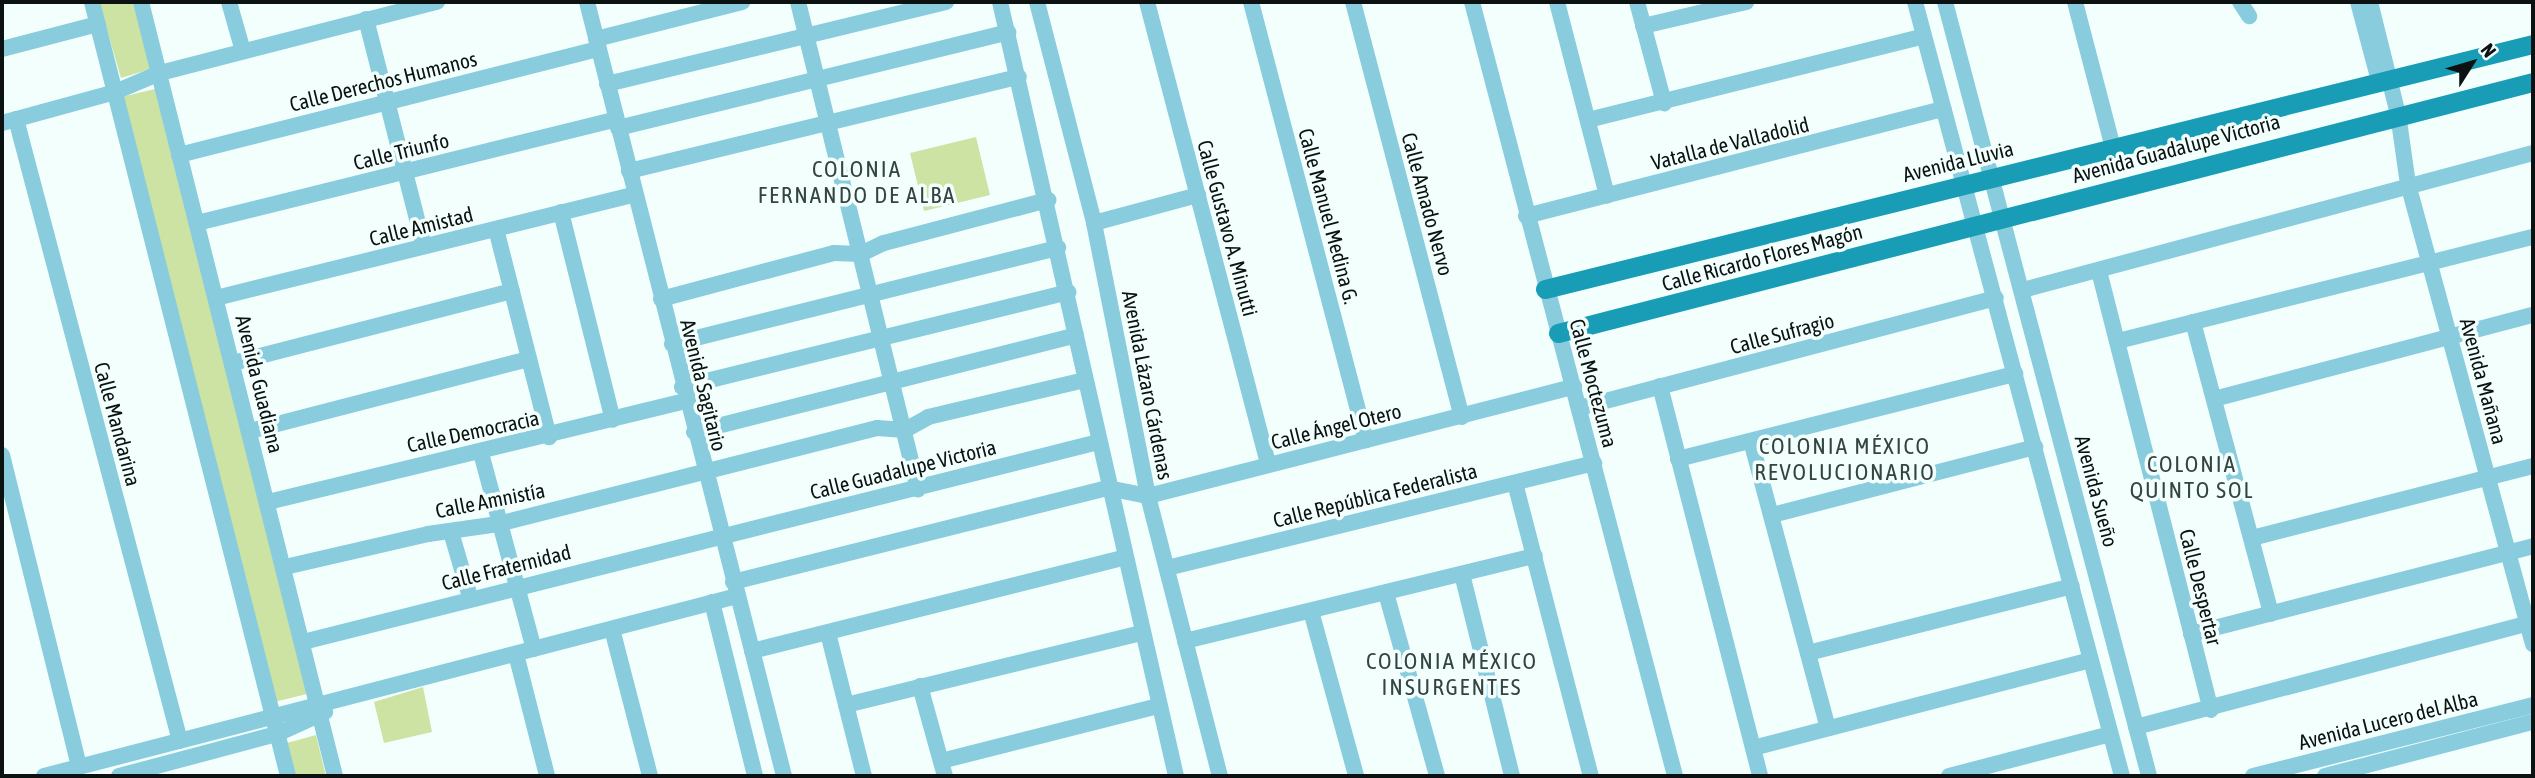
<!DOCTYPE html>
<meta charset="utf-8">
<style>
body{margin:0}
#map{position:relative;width:2535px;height:778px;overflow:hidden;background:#f2fffc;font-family:"Asap Condensed",sans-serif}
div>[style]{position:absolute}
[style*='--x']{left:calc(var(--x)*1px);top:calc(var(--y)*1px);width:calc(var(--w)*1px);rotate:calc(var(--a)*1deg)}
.green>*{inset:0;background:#cde3a4}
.minor>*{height:16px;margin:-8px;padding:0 8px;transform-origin:8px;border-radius:8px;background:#8cd}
.major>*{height:19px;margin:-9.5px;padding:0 9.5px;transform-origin:9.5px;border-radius:9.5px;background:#199db6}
span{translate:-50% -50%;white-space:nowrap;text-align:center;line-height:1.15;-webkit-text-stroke:7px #f2fffc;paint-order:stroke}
.street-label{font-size:21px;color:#0b1211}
.neighbourhood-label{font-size:23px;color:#344442;letter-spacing:2px}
.frame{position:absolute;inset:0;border:4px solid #0b1211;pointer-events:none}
.north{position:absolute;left:2437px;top:28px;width:70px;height:70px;-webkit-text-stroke:5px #f2fffc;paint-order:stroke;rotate:53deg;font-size:19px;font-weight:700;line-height:28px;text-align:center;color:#0b1211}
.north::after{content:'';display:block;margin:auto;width:24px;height:32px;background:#0b1211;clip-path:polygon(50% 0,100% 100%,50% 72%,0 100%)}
</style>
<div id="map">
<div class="green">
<div style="clip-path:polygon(99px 2px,133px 2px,151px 69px,121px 78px)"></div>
<div style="clip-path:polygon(155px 89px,307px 694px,274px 702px,121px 97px)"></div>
<div style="clip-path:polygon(976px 137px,990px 195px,924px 211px,910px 153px)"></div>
<div style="clip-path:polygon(423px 687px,432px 732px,384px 743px,374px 702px)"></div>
<div style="clip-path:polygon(316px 735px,326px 776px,295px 776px,287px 743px)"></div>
</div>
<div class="minor">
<div style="--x:92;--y:2;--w:798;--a:75.79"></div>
<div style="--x:141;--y:2;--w:798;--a:75.93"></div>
<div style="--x:229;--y:2;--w:51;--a:74.1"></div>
<div style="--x:587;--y:2;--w:799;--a:75.72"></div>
<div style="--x:798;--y:2;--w:502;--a:76.16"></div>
<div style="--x:1000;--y:2;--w:794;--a:77.19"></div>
<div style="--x:1037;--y:2;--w:228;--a:75.5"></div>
<div style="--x:1094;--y:223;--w:278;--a:78.8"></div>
<div style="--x:1148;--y:496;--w:289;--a:75.6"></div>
<div style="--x:1147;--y:2;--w:478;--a:75.3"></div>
<div style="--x:1251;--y:2;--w:453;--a:75.3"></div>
<div style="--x:1353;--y:2;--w:429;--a:75.3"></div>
<div style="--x:1472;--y:2;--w:800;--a:75.3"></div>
<div style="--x:1557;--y:2;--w:200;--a:75.5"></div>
<div style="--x:1637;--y:2;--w:105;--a:75"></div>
<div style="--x:1915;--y:2;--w:801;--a:75.03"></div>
<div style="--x:1945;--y:2;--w:800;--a:75.23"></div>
<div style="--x:2075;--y:2;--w:151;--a:75.4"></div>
<div style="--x:2240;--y:2;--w:17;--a:57"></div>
<div style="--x:2358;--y:2;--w:82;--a:75.1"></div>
<div style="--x:2370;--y:2;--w:115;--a:76"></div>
<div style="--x:2398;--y:114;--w:71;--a:81.9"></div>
<div style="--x:2408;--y:184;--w:477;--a:74.8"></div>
<div style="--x:366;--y:19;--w:234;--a:75.7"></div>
<div style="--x:1643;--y:26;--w:106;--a:-13.1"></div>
<div style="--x:596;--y:39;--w:151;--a:-14.2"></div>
<div style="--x:2;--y:49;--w:99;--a:-14.6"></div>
<div style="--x:607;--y:84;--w:349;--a:-13.6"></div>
<div style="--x:16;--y:119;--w:643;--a:75.23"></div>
<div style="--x:1588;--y:120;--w:346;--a:-14"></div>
<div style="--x:2;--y:123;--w:117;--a:-15.3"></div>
<div style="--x:115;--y:92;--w:49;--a:-22.9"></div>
<div style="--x:160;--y:73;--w:286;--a:-14.4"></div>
<div style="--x:618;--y:128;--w:402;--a:-13.8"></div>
<div style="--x:179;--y:155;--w:432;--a:-14.2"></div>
<div style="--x:629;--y:171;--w:401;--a:-13.6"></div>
<div style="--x:561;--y:212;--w:214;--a:76"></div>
<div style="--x:1526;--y:216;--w:431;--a:-14.4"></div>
<div style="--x:197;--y:223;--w:432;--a:-13.9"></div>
<div style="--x:1094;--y:223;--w:108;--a:-15.1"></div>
<div style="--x:496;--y:229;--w:215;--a:75.7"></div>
<div style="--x:2099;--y:271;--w:453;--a:75.7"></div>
<div style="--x:2023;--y:290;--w:528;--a:-15.04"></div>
<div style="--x:216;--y:298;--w:432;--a:-13.9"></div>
<div style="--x:661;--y:299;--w:179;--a:-14.9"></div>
<div style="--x:834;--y:253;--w:27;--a:2"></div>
<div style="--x:861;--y:254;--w:25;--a:-26"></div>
<div style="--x:884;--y:243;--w:170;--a:-14.7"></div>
<div style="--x:2193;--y:322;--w:302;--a:75"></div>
<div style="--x:2118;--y:341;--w:428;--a:-14.1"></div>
<div style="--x:672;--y:344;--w:398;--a:-14"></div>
<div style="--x:233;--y:363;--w:288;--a:-14.5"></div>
<div style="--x:1660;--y:386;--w:403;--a:75.6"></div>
<div style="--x:682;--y:387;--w:398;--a:-13.8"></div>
<div style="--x:2214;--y:399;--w:330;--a:-14.8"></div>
<div style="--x:1579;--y:408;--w:431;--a:-14.8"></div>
<div style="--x:250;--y:431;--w:288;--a:-14.5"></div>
<div style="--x:694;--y:432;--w:394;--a:-14.2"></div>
<div style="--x:1751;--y:441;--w:297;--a:75"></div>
<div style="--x:481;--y:453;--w:203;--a:74.9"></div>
<div style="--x:2;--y:455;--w:321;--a:76.1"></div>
<div style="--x:1678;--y:459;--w:348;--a:-14.2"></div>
<div style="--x:1515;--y:483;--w:303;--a:75.5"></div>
<div style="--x:268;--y:502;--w:430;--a:-13.6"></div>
<div style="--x:1772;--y:515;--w:272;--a:-14.5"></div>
<div style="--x:451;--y:532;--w:68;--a:73.7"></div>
<div style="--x:2252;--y:538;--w:290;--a:-14.4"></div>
<div style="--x:285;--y:567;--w:147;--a:-13"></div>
<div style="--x:428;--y:534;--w:71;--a:-8.1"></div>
<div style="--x:498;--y:524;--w:391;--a:-14.2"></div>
<div style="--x:877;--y:428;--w:28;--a:4"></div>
<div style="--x:905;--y:430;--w:26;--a:-29"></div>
<div style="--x:928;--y:417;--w:161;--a:-13.3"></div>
<div style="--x:1167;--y:568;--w:440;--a:-13.8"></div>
<div style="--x:1462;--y:574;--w:208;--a:76.1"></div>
<div style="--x:733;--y:582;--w:387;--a:-14.1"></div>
<div style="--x:1108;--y:488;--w:41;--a:11.3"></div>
<div style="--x:1148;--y:496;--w:440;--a:-14.4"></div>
<div style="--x:1386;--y:593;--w:190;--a:74.4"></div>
<div style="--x:712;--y:602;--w:179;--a:76.1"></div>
<div style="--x:1311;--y:611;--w:171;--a:74.7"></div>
<div style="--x:612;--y:629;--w:152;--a:75.5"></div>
<div style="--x:828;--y:633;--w:147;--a:75.9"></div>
<div style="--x:2191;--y:634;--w:353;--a:-14.4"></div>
<div style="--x:1185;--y:641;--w:360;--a:-13.7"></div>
<div style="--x:303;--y:642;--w:820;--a:-14.12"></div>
<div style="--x:752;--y:651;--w:385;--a:-14.1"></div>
<div style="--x:1808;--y:653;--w:272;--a:-14.2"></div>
<div style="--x:516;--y:654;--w:126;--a:75.7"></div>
<div style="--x:920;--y:686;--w:93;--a:74.5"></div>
<div style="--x:846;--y:705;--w:304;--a:-13.7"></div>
<div style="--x:2136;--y:727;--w:411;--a:-14.8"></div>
<div style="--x:1753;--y:748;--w:349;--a:-14.6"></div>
<div style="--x:941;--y:761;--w:225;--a:-14.2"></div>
<div style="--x:44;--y:776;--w:716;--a:-14.56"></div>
<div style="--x:119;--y:776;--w:163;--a:-14.9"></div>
<div style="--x:277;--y:734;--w:53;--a:-24.6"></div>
<div style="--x:1949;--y:776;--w:166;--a:-14.6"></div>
<div style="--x:2253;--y:776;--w:289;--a:-14.2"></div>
<div style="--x:2325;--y:776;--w:215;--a:-14.6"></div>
</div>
<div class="major">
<div style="--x:1545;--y:289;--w:1018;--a:-13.93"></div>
<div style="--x:1558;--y:333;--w:1007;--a:-14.44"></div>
</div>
<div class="street-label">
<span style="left:383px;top:81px;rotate:-14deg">Calle Derechos Humanos</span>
<span style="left:1730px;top:143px;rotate:-14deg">Vatalla de Valladolid</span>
<span style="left:2176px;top:148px;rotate:-15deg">Avenida Guadalupe Victoria</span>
<span style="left:401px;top:151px;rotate:-14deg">Calle Triunfo</span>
<span style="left:1958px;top:161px;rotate:-14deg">Avenida Lluvia</span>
<span style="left:1428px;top:204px;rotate:75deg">Calle Amado Nervo</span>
<span style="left:1329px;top:216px;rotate:75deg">Calle Manuel Medina G.</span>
<span style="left:421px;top:226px;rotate:-14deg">Calle Amistad</span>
<span style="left:1228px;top:228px;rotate:75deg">Calle Gustavo A. Minutti</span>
<span style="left:1762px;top:257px;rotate:-15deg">Calle Ricardo Flores Magón</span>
<span style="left:1782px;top:333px;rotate:-15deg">Calle Sufragio</span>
<span style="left:2484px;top:381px;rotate:75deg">Avenida Mañana</span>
<span style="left:1594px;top:383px;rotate:75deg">Calle Moctezuma</span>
<span style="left:260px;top:384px;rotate:76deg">Avenida Guadiana</span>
<span style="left:704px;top:385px;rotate:76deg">Avenida Sagitario</span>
<span style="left:1148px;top:385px;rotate:79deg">Avenida Lázaro Cárdenas</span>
<span style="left:118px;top:424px;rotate:75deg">Calle Mandarina</span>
<span style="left:1336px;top:426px;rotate:-14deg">Calle Ángel Otero</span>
<span style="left:473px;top:431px;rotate:-12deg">Calle Democracia</span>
<span style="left:903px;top:469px;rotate:-14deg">Calle Guadalupe Victoria</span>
<span style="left:2097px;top:491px;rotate:75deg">Avenida Sueño</span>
<span style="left:1375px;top:495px;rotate:-14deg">Calle República Federalista</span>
<span style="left:490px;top:500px;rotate:-11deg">Calle Amnistía</span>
<span style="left:506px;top:567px;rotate:-14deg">Calle Fraternidad</span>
<span style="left:2201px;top:587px;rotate:76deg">Calle Despertar</span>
<span style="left:2388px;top:720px;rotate:-14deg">Avenida Lucero del Alba</span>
</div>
<div class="neighbourhood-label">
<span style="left:857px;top:182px">COLONIA<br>FERNANDO DE ALBA</span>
<span style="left:1845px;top:459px">COLONIA MÉXICO<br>REVOLUCIONARIO</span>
<span style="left:2192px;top:477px">COLONIA<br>QUINTO SOL</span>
<span style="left:1452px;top:674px">COLONIA MÉXICO<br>INSURGENTES</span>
</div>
<div class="frame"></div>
<div class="north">N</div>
</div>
